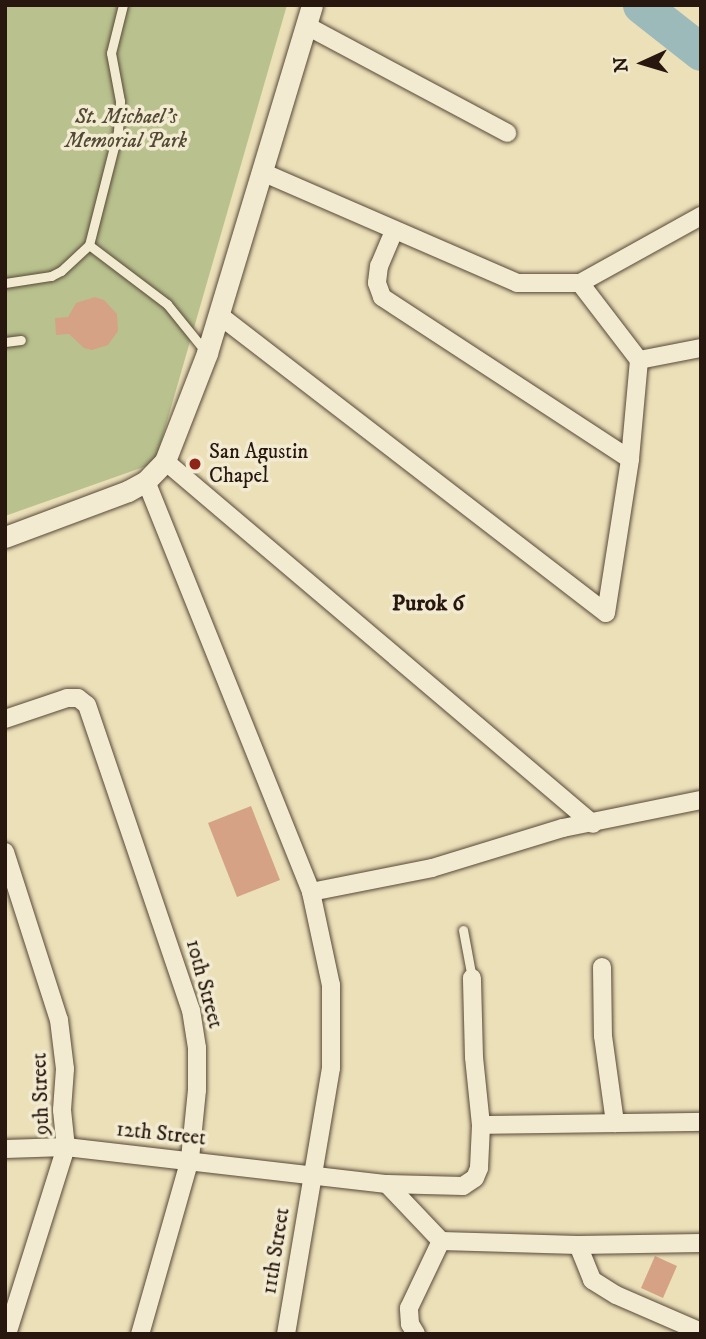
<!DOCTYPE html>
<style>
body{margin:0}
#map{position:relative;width:706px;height:1339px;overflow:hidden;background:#ebe0b8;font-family:"IM FELL DW Pica",serif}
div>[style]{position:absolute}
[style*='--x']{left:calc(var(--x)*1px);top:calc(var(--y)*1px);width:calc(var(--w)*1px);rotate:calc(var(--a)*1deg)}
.green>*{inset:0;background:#b9c28e}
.river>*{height:37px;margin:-18.5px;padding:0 18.5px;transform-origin:18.5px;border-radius:18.5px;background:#9dbaba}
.building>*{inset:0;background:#d5a285}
.roads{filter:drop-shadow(0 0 2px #584939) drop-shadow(0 0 2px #584939)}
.service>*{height:9px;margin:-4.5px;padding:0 4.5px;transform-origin:4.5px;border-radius:4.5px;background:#f2ebd1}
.minor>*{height:18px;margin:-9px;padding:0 9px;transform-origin:9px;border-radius:9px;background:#f2ebd1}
.tertiary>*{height:21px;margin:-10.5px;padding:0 10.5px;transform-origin:10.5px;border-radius:10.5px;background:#f2ebd1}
.dots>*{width:19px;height:19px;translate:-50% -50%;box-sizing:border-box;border:4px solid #f2ebd1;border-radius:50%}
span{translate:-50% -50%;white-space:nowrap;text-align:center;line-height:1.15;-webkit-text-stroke:7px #f2ebd1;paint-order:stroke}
.park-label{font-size:21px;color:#534a35;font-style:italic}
.poi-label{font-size:21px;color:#27170f}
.left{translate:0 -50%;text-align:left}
.street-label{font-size:21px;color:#27170f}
.neighbourhood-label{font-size:23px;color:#27170f;font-weight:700}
.frame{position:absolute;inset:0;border:7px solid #27170f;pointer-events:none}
.north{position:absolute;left:608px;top:28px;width:70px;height:70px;-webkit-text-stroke:5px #f2ebd1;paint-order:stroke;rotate:266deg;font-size:19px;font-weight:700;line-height:28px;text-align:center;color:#27170f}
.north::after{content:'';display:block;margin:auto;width:24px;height:32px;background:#27170f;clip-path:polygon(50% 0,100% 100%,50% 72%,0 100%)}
</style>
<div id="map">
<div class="green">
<div style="clip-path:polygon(5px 5px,287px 5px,155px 463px,5px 516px)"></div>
</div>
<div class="river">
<div style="--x:641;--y:5;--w:76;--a:38.1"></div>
</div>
<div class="building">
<div style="clip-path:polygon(95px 297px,104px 300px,117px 314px,118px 331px,108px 345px,92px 350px,84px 348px,69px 334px,56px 335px,55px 318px,68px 317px,76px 303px)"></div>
<div style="clip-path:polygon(251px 806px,280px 880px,237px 897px,208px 823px)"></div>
<div style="clip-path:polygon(655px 1256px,677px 1266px,663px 1298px,641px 1288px)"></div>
</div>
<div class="roads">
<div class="service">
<div style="--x:89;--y:245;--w:98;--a:37.1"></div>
<div style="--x:167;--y:304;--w:60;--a:51"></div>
<div style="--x:5;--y:283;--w:47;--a:-8.7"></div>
<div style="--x:51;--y:276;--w:11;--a:-27"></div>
<div style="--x:61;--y:271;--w:38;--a:-43"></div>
<div style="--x:89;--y:245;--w:118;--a:-75.7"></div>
<div style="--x:118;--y:131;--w:30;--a:-86"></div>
<div style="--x:120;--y:101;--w:49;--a:-100.6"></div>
<div style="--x:111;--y:53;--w:49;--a:-76"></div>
<div style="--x:5;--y:342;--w:16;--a:-7"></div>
<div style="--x:463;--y:930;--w:49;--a:79.4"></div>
</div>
<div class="minor">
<div style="--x:307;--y:26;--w:227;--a:28.1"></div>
<div style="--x:262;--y:172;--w:278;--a:23.5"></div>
<div style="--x:517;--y:283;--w:63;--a:0"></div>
<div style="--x:580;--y:283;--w:138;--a:-29"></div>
<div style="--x:394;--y:231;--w:38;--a:113"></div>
<div style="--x:379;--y:266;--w:17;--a:97"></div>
<div style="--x:377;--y:283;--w:15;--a:70"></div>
<div style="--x:382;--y:297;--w:296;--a:33.2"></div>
<div style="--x:219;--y:315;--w:488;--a:37.6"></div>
<div style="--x:606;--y:613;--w:156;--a:-81.1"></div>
<div style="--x:630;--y:459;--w:99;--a:-84.8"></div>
<div style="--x:639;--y:360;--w:97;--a:-127.5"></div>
<div style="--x:639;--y:360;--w:63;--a:-11"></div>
<div style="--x:165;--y:461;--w:561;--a:40.3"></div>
<div style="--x:146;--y:481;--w:443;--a:68.1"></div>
<div style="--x:311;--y:892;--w:95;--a:77.9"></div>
<div style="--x:331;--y:985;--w:83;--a:90"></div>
<div style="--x:331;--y:1068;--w:270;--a:99.6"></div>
<div style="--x:5;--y:719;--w:65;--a:-18.7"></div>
<div style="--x:67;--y:698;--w:11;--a:0"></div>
<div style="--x:78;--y:698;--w:11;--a:38"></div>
<div style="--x:87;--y:705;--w:322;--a:71.2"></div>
<div style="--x:191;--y:1010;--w:38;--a:81"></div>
<div style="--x:197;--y:1048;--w:42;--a:90"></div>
<div style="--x:197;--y:1090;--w:69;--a:95.8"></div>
<div style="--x:190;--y:1159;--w:182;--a:105.9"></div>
<div style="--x:5;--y:852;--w:176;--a:72.2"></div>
<div style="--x:59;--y:1020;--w:49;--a:83"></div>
<div style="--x:65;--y:1069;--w:41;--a:94.2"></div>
<div style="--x:62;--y:1110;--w:37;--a:84"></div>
<div style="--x:66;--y:1147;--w:196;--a:107.5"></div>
<div style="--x:311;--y:892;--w:123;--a:-11.2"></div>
<div style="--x:432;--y:868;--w:137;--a:-17"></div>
<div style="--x:563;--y:828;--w:141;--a:-11.5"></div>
<div style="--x:602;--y:967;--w:69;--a:89.2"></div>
<div style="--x:603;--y:1036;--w:88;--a:82.1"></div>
<div style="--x:481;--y:1125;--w:220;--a:-0.8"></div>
<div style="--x:5;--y:1149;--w:61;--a:-1.9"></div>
<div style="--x:66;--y:1147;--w:323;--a:6.6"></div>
<div style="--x:387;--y:1184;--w:76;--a:1.5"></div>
<div style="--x:463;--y:1186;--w:14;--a:-34"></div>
<div style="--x:475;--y:1178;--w:11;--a:-68"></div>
<div style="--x:479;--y:1168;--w:43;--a:-87.3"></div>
<div style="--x:481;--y:1125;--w:68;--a:-95.9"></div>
<div style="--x:474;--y:1057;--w:79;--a:-91.5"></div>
<div style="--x:387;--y:1184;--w:79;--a:46.5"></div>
<div style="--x:441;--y:1241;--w:137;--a:1.7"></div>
<div style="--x:578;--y:1245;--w:123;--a:-0.9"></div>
<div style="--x:578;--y:1245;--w:38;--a:68"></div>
<div style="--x:592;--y:1280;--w:28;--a:32"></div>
<div style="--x:616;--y:1295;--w:93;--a:23.5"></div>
<div style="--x:416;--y:1334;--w:12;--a:-121"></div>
<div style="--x:410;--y:1324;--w:16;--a:-94"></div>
<div style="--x:409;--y:1308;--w:74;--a:-64.5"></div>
</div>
<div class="tertiary">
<div style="--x:5;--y:537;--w:131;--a:-20.5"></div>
<div style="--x:128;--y:491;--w:21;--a:-29"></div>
<div style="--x:146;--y:481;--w:28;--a:-46"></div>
<div style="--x:165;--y:461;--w:116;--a:-68.7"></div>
<div style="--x:207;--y:353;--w:363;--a:-73.2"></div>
</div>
</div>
<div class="dots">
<div style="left:195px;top:464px;background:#8f2418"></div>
</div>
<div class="park-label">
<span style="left:126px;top:129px">St. Michael's<br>Memorial Park</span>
</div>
<div class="poi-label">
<span class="left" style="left:209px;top:464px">San Agustin<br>Chapel</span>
</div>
<div class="street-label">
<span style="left:204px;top:984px;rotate:75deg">10th Street</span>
<span style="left:41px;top:1094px;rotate:-92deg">9th Street</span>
<span style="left:161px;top:1134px;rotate:6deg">12th Street</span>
<span style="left:276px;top:1251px;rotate:-81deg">11th Street</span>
</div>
<div class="neighbourhood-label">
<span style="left:428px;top:604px">Purok 6</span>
</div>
<div class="frame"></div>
<div class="north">N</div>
</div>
